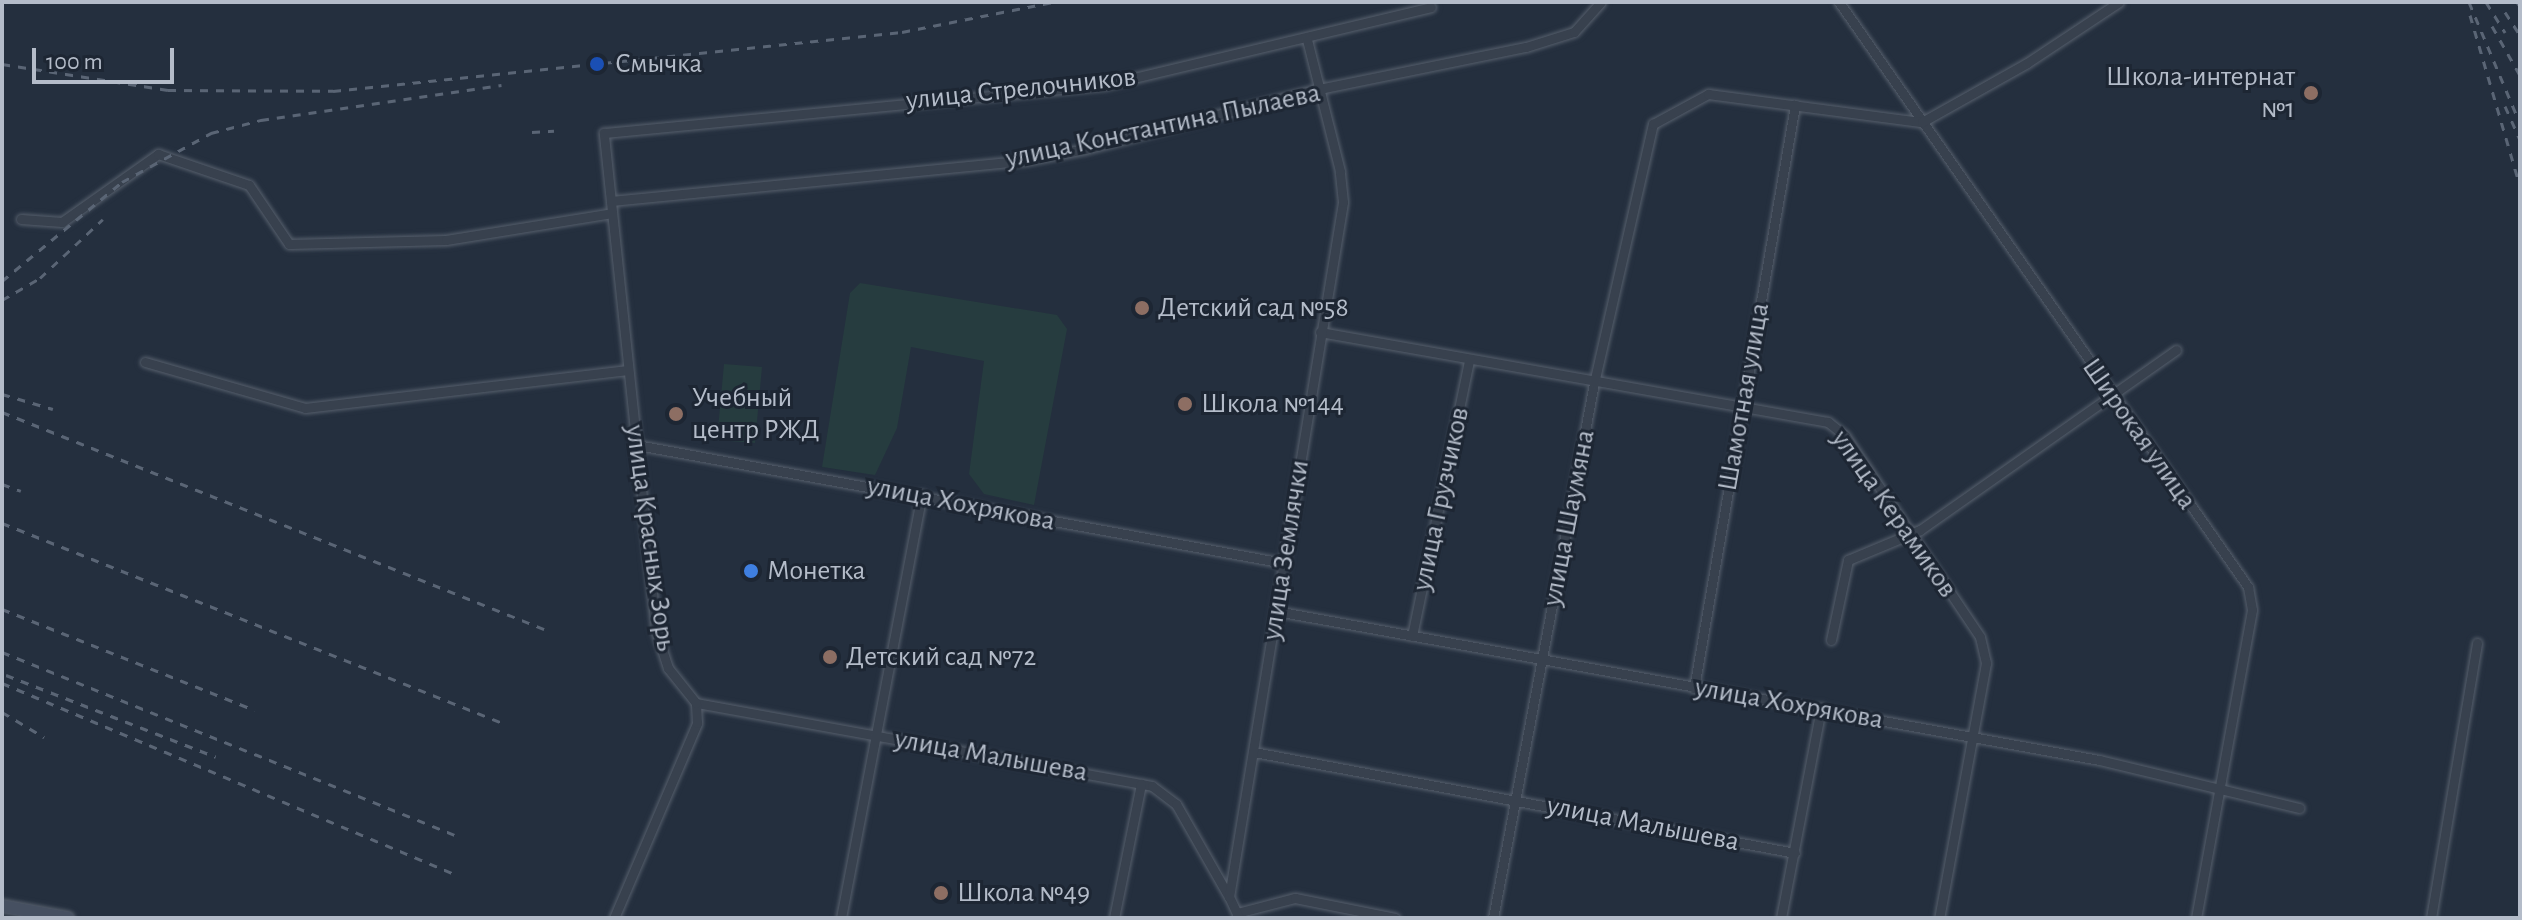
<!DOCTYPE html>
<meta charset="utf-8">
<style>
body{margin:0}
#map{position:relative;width:2522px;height:920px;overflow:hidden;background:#242f3e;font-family:"Alegreya Sans",sans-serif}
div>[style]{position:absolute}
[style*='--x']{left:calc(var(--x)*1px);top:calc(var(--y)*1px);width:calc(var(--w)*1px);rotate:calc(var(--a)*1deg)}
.green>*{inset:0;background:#263c3f}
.roads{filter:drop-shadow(0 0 2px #565f6c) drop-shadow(0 0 2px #565f6c)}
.street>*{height:9px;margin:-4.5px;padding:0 4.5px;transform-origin:4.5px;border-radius:4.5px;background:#38414e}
.secondary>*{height:12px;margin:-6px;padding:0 6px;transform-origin:6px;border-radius:6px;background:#465061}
.rail>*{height:3px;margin-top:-1.5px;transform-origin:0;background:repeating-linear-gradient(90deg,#5a6575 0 8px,transparent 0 16px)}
.dots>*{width:22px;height:22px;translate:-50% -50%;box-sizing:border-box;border:4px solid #1d2633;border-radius:50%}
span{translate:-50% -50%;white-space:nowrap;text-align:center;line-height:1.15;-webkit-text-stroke:6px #1d2633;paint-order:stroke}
.poi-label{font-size:28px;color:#b4bcc9}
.left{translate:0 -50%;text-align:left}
.right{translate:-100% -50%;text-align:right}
.street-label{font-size:28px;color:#b4bcc9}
.frame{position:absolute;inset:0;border:4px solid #b4bcc9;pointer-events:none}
.scale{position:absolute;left:32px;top:48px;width:142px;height:36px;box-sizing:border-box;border:4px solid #b4bcc9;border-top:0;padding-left:10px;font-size:24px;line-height:28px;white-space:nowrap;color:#b4bcc9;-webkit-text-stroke:6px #1d2633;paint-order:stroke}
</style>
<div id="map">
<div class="green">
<div style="clip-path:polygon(860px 283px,1057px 315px,1067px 329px,1034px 505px,984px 494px,969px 474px,984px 361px,911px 347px,897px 428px,875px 475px,822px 467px,850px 293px)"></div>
<div style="clip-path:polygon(724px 364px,762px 367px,755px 443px,717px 440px)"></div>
</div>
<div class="roads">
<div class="street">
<div style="--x:1839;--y:2;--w:714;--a:55.04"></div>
<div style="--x:2248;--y:587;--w:23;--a:80"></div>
<div style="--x:2252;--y:610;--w:313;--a:100.3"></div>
<div style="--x:611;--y:201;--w:418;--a:-5.6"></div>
<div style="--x:1027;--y:160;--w:59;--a:-10.7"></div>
<div style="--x:1085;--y:149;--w:242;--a:-14.4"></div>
<div style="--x:1319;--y:89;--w:211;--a:-11.5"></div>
<div style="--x:1526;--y:47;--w:50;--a:-17.4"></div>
<div style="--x:1574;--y:32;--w:40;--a:-48"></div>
<div style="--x:21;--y:219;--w:41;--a:4.2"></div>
<div style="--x:62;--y:222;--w:118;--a:-35.3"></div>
<div style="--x:158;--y:154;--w:96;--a:18.8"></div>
<div style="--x:249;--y:185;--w:71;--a:55.9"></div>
<div style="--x:289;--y:244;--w:157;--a:-1.5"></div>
<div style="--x:446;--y:240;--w:168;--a:-9.2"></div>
<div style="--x:1320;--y:332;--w:516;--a:10.05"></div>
<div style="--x:1828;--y:422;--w:22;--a:39"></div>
<div style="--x:1845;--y:436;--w:242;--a:56.1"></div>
<div style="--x:1980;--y:637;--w:27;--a:77"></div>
<div style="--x:1986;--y:663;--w:259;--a:100.4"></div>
<div style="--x:145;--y:362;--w:166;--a:16"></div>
<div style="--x:305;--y:408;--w:325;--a:-6.7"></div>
<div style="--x:637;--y:445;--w:658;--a:10.34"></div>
<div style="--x:1276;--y:611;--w:836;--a:10.26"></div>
<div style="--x:2099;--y:760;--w:206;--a:13.5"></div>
<div style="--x:1412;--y:636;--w:281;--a:-78.3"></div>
<div style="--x:1831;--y:640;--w:82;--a:-78"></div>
<div style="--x:1848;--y:560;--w:78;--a:-22.6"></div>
<div style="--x:1920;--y:530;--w:313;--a:-35.1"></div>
<div style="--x:1694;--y:688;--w:592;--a:-80.17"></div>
<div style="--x:696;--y:703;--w:463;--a:10.3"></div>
<div style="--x:1152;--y:786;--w:30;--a:37"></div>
<div style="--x:1176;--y:804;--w:107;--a:60.3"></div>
<div style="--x:1254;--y:752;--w:550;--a:10.57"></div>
<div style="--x:1237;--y:913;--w:60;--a:-14.5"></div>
<div style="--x:1295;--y:898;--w:102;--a:11.3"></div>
<div style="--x:614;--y:918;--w:212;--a:-66.9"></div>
<div style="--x:697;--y:723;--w:20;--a:-93"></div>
<div style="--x:696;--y:703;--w:45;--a:-128.7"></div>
<div style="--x:668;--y:668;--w:40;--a:-108"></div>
<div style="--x:656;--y:630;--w:500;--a:-96"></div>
<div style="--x:604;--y:133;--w:502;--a:-5.48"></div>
<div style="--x:1104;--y:85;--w:336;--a:-13.4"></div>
<div style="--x:841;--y:918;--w:431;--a:-79.2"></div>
<div style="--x:1114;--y:918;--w:137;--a:-78.6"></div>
<div style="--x:1239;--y:918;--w:23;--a:-115"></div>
<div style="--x:1229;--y:897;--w:704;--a:-80.68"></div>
<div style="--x:1343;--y:202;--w:31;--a:-96"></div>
<div style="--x:1340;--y:171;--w:135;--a:-104.1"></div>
<div style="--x:1493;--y:918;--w:544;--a:-79.31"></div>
<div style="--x:1594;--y:383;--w:266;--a:-77.2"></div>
<div style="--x:1653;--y:124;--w:63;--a:-28.6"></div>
<div style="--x:1708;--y:94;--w:216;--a:7.5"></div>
<div style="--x:1922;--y:122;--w:120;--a:-29.3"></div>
<div style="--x:2027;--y:63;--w:110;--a:-33.5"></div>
<div style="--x:1781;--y:918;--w:214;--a:-79.2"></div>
<div style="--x:2431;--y:918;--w:279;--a:-80.5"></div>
</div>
<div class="secondary">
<div style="--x:2;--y:906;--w:67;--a:10.3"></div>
</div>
</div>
<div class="rail">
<div style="--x:2469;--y:2;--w:124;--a:67.2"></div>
<div style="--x:2486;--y:2;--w:36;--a:58"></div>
<div style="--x:2517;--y:2;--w:5;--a:53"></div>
<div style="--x:2505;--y:12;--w:27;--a:57"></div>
<div style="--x:2470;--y:15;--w:178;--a:73.7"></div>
<div style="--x:2492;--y:26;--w:56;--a:60.3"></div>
<div style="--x:2;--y:64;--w:168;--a:8.9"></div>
<div style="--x:168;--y:90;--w:165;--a:0.3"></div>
<div style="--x:333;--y:91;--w:572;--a:-5.92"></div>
<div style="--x:902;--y:32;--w:154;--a:-11.2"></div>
<div style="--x:2505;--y:106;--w:36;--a:66"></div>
<div style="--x:532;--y:132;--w:22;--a:-3"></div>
<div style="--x:2;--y:281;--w:156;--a:-39.5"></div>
<div style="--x:122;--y:182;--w:102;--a:-28.8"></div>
<div style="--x:211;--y:133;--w:52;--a:-14.6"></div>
<div style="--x:261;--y:120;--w:243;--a:-8.3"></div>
<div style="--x:2;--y:300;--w:44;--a:-30.1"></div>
<div style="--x:40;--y:278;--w:86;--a:-43.1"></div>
<div style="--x:2;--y:394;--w:53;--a:16.4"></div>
<div style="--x:2;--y:412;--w:584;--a:21.82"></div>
<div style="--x:2;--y:484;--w:20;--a:20"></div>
<div style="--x:2;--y:523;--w:542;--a:21.78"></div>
<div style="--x:2;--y:609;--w:272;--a:21.8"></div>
<div style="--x:2;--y:652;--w:488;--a:22"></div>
<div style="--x:6;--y:675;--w:225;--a:21.3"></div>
<div style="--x:2;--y:683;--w:492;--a:22.9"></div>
<div style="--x:2;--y:712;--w:49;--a:30.8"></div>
</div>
<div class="dots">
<div style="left:597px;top:64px;background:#1a4fb4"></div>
<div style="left:2311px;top:93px;background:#8d6e63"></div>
<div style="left:1142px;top:308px;background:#8d6e63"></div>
<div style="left:1185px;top:404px;background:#8d6e63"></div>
<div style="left:676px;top:414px;background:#8d6e63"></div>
<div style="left:751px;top:571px;background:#3f7fe0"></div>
<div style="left:830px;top:657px;background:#8d6e63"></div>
<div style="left:941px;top:893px;background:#8d6e63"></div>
</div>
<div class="poi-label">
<span class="left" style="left:615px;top:64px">Смычка</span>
<span class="right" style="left:2295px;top:93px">Школа-интернат<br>№1</span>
<span class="left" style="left:1158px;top:308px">Детский сад №58</span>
<span class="left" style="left:692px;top:414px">Учебный<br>центр РЖД</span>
<span class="left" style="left:1201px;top:404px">Школа №144</span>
<span class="left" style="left:767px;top:571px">Монетка</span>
<span class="left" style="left:846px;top:657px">Детский сад №72</span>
<span class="left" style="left:957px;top:893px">Школа №49</span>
</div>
<div class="street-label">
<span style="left:1021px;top:89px;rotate:-6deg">улица Стрелочников</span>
<span style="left:1163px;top:126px;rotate:-12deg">улица Константина Пылаева</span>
<span style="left:1744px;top:397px;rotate:-80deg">Шамотная улица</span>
<span style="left:2139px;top:434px;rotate:55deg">Широкая улица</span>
<span style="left:1441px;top:499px;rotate:-78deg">улица Грузчиков</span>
<span style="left:961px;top:504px;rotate:11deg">улица Хохрякова</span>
<span style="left:1894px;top:514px;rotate:55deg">улица Керамиков</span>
<span style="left:1569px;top:518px;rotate:-79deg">улица Шаумяна</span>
<span style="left:650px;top:538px;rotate:82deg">улица Красных Зорь</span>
<span style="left:1286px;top:550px;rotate:-81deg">улица Землячки</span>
<span style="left:1789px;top:704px;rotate:10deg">улица Хохрякова</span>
<span style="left:991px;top:756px;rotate:10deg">улица Малышева</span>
<span style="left:1643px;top:824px;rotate:11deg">улица Малышева</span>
</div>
<div class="frame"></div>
<div class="scale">100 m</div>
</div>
